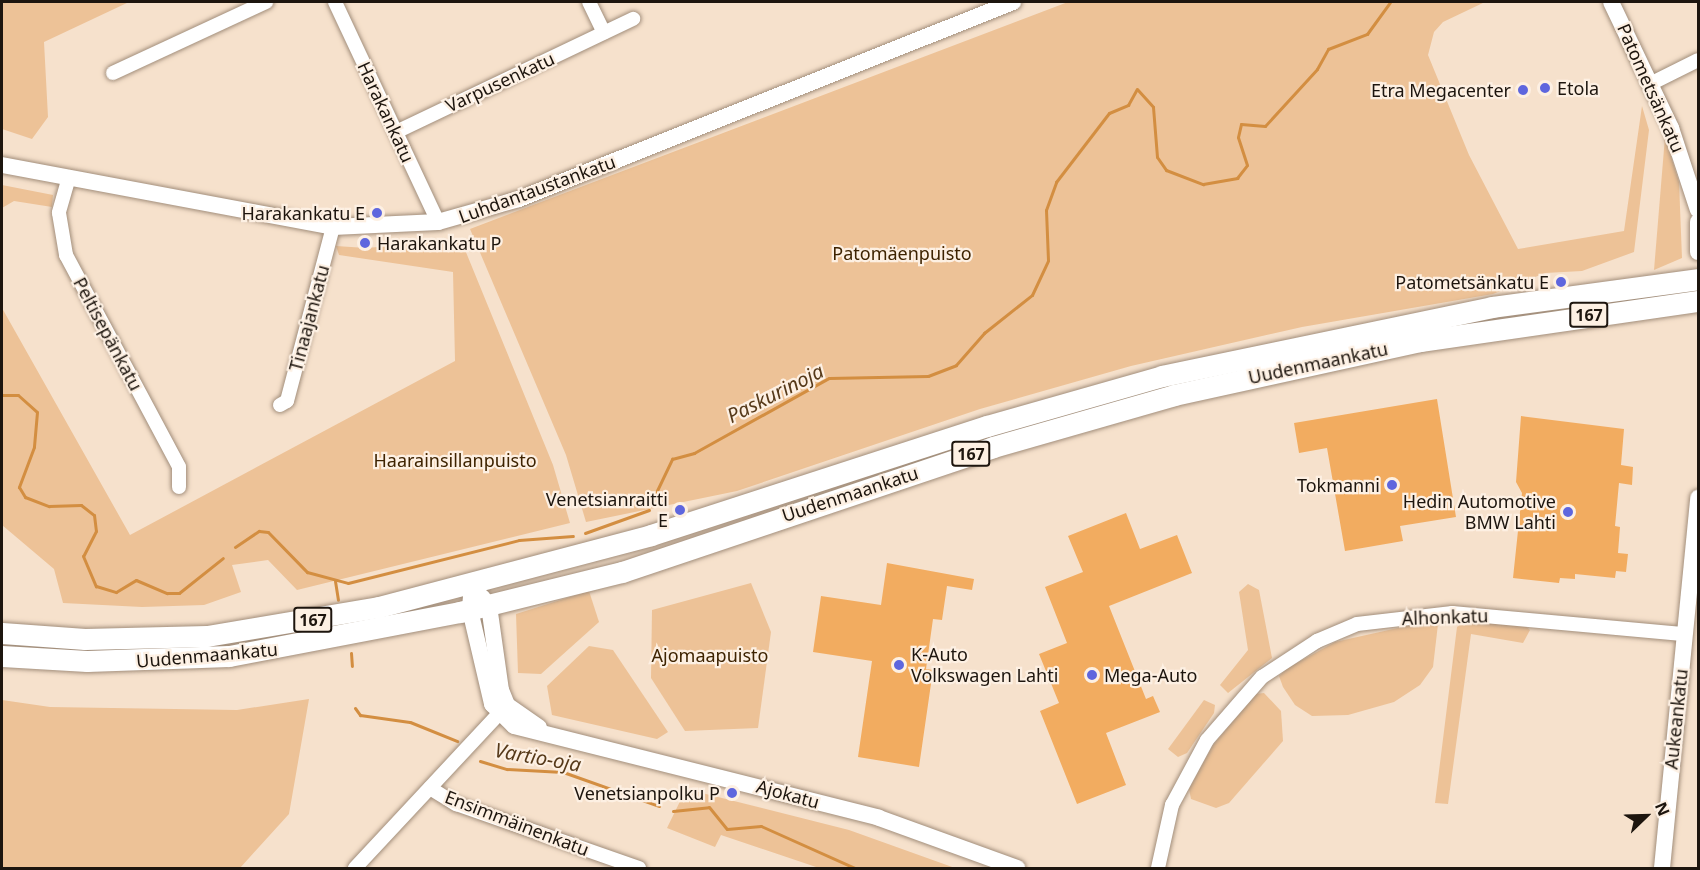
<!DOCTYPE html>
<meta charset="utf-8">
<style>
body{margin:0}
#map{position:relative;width:1700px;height:870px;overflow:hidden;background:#f6e1cc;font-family:"Noto Sans",sans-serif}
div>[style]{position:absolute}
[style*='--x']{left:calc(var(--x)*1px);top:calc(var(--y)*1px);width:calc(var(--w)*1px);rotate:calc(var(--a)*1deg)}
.green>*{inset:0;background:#edc297}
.stream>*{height:3px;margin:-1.5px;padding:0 1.5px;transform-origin:1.5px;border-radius:1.5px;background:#d38e41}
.building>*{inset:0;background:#f2ac60}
.roads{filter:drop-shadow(0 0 2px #a28e7b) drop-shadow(0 0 2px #a28e7b)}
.minor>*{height:14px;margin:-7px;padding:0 7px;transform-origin:7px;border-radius:7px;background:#fff}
.tertiary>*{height:16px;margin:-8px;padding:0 8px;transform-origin:8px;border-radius:8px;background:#fff}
.primary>*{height:21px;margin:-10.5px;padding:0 10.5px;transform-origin:10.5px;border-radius:10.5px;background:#fff}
.dots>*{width:16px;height:16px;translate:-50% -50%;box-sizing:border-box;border:3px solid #fdf0e3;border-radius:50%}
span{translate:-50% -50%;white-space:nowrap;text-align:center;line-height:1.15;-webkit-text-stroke:4.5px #fdf0e3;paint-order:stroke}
.shield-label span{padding:2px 4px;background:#fdf0e3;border:2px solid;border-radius:4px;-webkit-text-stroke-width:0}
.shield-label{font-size:16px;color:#1d150e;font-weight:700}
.street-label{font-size:18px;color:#1d150e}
.poi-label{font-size:18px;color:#1d150e}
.left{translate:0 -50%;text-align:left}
.right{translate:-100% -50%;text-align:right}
.park-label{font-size:18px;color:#3e2301}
.water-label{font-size:20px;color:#563919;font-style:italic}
.frame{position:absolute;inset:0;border:3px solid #1d150e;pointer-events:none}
.north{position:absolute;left:1616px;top:786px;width:60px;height:60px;-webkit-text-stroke:4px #fdf0e3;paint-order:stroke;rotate:67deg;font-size:16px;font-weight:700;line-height:24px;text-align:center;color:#1d150e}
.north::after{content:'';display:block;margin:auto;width:21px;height:27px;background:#1d150e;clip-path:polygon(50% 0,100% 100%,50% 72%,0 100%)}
</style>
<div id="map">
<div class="green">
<div style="clip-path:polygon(2px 2px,129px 2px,44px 42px,48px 117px,32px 139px,2px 129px)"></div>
<div style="clip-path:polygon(1068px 2px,1485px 2px,1443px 22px,1434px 32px,1428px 55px,1469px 155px,1518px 249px,1624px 231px,1642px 106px,1649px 130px,1634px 252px,1582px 271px,1545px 273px,1493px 294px,1302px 327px,1131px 366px,980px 409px,737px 491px,586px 522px,566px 455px,470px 229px)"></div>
<div style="clip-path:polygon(1665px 137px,1679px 182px,1682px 258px,1654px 270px)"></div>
<div style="clip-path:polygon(2px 185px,53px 195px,52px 207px,14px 201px,2px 208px)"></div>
<div style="clip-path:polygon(461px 240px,553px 465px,570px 523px,297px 590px,268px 560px,232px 565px,241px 592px,204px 605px,142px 607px,63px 603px,54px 569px,2px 525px,2px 308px,130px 535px,455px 361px,453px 272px,339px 255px,336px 246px,366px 248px)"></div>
<div style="clip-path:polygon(751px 583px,771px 632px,758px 728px,685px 731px,651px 678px,652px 610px)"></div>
<div style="clip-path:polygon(1248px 584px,1259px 590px,1272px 658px,1228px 693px,1220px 685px,1248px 650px,1239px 592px)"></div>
<div style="clip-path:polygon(589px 591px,599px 622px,541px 674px,518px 673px,516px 614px)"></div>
<div style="clip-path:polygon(1468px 619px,1525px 625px,1530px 630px,1523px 643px,1471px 634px,1448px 804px,1435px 803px,1457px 627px)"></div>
<div style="clip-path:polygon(1429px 621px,1438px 624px,1433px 667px,1420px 685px,1394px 702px,1348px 715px,1312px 716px,1295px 705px,1283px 687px,1279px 676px,1286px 669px,1335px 642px)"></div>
<div style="clip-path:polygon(589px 646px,613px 650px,668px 732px,657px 739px,552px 715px,547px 686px)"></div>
<div style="clip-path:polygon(1264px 693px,1281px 711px,1283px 741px,1229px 803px,1216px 808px,1191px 799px,1189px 789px,1213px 745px,1256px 694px)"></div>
<div style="clip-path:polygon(309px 699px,289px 814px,240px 868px,2px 868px,2px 700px,50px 707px,237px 710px)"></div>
<div style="clip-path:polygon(1204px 700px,1215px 705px,1214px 713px,1187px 753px,1178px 757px,1168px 749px)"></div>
<div style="clip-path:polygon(686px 789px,849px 830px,955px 868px,819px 868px,721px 835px,715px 847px,667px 828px)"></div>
</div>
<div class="stream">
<div style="--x:2;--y:395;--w:16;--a:0"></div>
<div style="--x:18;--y:395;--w:25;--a:42"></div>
<div style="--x:37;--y:412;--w:35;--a:95"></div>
<div style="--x:34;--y:447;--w:43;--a:110.6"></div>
<div style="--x:19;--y:487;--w:12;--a:59"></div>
<div style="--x:25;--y:497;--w:26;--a:21"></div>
<div style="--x:49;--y:506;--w:32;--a:-2"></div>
<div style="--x:81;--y:505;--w:16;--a:38"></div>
<div style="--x:94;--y:515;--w:16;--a:83"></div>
<div style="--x:96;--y:531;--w:28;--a:117"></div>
<div style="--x:83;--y:556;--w:33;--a:67"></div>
<div style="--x:96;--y:586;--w:21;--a:17"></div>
<div style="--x:116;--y:592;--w:23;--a:-31"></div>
<div style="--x:136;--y:580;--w:34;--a:23"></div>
<div style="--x:167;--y:593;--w:12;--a:0"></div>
<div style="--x:179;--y:593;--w:56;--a:-38.5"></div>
<div style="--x:652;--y:501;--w:47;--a:-64.5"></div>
<div style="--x:672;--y:459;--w:23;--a:-15"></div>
<div style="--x:694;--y:453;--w:154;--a:-29.1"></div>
<div style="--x:829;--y:378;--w:99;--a:-1.2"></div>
<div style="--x:928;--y:376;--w:30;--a:-21"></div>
<div style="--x:956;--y:365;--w:43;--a:-48.8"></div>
<div style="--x:984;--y:333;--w:61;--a:-38.4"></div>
<div style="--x:1032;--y:295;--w:38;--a:-65"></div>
<div style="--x:1048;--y:260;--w:50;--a:-92.3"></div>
<div style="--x:1046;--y:210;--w:30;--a:-70"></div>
<div style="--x:1056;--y:182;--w:87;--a:-52.5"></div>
<div style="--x:1109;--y:113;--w:21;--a:-23"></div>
<div style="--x:1128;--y:105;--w:18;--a:-61"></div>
<div style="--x:1137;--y:89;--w:24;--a:48"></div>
<div style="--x:1153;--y:107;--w:50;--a:85.4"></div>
<div style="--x:1157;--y:157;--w:16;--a:55"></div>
<div style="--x:1166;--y:170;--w:40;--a:21"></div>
<div style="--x:1203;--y:184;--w:35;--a:-10"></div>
<div style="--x:1237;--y:178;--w:16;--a:-52"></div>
<div style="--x:1247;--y:165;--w:29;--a:-108"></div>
<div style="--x:1238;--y:137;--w:13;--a:-77"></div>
<div style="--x:1241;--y:124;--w:24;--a:5"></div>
<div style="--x:1265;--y:126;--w:77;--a:-47.6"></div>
<div style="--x:1317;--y:69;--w:23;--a:-61"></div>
<div style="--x:1328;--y:49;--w:42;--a:-21"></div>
<div style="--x:1367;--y:34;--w:39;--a:-54"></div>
<div style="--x:585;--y:533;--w:68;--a:-19.8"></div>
<div style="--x:235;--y:547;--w:29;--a:-34"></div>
<div style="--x:259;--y:531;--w:9;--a:6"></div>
<div style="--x:268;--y:532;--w:56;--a:45.7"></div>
<div style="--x:307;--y:572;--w:42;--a:15"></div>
<div style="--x:348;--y:583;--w:176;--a:-14.1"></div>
<div style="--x:519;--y:540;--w:54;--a:-4.2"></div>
<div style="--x:335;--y:581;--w:19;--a:81"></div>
<div style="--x:351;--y:653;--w:13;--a:86"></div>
<div style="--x:355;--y:708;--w:9;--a:54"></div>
<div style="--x:360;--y:715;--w:50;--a:8"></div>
<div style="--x:410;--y:722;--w:51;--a:22"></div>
<div style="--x:480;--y:761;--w:28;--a:17"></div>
<div style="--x:507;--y:769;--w:56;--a:3.1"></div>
<div style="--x:563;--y:772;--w:102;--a:19.5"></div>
<div style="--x:673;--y:811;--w:36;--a:-6"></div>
<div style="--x:709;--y:807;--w:28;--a:51"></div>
<div style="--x:727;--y:829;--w:34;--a:-5"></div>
<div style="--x:761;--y:826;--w:103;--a:24.1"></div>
</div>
<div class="building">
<div style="clip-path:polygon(1437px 399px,1456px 517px,1400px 526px,1403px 541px,1345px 551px,1327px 448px,1299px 453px,1294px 423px)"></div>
<div style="clip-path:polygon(1521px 416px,1624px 429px,1621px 465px,1633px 467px,1632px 485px,1619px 483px,1615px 526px,1620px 527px,1618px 553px,1628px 554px,1626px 572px,1616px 571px,1615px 578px,1575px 574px,1575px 579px,1560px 578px,1559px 583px,1513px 578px,1522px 493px,1516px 482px)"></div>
<div style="clip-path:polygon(1126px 513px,1140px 549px,1177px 535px,1192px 573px,1109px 606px,1146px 699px,1153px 696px,1160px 712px,1106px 733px,1126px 785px,1077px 804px,1040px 711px,1059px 703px,1039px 654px,1067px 643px,1045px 587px,1083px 572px,1068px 536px)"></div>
<div style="clip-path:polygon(887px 563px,974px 579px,972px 590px,947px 586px,942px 620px,933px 619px,926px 669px,933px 670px,919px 767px,858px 757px,872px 661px,813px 652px,821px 596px,881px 605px)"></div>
</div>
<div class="roads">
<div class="minor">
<div style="--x:335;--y:2;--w:243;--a:64.9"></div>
<div style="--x:589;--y:2;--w:34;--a:64"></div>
<div style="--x:113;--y:73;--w:169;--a:-24.9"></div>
<div style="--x:1652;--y:83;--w:51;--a:-26.6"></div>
<div style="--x:396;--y:132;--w:263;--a:-25.5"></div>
<div style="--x:69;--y:177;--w:37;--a:106"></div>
<div style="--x:59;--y:213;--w:43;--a:80.5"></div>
<div style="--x:66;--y:255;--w:240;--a:61.9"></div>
<div style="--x:179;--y:467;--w:20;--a:90"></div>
<div style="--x:280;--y:405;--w:8;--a:-30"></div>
<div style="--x:287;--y:401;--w:180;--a:-75.2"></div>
<div style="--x:430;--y:788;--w:31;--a:32"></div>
<div style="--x:456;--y:804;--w:194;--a:19.3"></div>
<div style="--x:355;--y:868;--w:221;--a:-47"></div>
<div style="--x:1158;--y:868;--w:65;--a:-77.5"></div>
<div style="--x:1172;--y:805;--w:74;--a:-61.7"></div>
<div style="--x:1207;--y:740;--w:84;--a:-48.9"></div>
<div style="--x:1262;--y:677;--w:66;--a:-33.2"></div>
<div style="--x:1317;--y:641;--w:43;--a:-23"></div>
<div style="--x:1357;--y:624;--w:96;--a:-6.6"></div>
<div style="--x:1452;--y:613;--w:234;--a:5.2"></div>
</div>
<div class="tertiary">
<div style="--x:1611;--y:2;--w:140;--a:64.5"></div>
<div style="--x:1671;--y:128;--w:86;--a:71.8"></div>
<div style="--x:2;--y:165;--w:337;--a:10.6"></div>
<div style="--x:333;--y:227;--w:105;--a:-2.7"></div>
<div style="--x:438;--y:222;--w:84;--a:-15.9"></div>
<div style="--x:519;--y:199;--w:532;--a:-21.74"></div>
<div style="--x:1698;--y:222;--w:30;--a:90"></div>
<div style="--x:472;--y:585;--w:25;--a:95"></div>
<div style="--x:470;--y:610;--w:97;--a:76.8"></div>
<div style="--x:492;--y:704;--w:31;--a:45"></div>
<div style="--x:514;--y:726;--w:376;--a:14.1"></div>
<div style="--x:879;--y:818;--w:147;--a:19.9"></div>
<div style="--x:482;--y:597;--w:11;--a:52"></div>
<div style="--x:489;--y:606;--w:85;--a:81.9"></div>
<div style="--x:501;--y:690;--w:16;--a:68"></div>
<div style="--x:507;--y:705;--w:39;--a:35"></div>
<div style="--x:1662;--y:868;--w:372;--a:-84.4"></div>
</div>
<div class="primary">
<div style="--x:2;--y:633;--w:83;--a:4.1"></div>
<div style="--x:85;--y:639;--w:122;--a:-1.4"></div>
<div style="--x:207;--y:636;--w:174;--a:-9.6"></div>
<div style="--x:379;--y:607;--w:281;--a:-14.8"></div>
<div style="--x:651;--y:535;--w:353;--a:-18"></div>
<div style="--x:987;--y:426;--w:182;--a:-15.9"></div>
<div style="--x:1162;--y:376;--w:337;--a:-11.8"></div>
<div style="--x:1492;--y:307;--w:208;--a:-7.7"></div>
<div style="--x:2;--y:656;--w:85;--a:3.4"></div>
<div style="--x:87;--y:661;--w:142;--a:-2"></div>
<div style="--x:229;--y:656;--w:235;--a:-10.8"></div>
<div style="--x:460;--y:612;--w:167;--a:-13.9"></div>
<div style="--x:622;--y:572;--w:391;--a:-18.6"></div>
<div style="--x:993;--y:447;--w:188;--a:-16"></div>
<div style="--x:1174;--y:395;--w:252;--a:-12.4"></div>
<div style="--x:1420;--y:341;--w:281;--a:-8.2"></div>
</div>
</div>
<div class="dots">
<div style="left:1545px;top:88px;background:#5e66de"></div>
<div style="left:1523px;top:90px;background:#5e66de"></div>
<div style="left:377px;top:213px;background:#5e66de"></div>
<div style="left:365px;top:243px;background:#5e66de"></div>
<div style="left:1561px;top:282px;background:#5e66de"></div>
<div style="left:1392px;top:485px;background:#5e66de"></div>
<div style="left:680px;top:510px;background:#5e66de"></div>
<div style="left:1568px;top:512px;background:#5e66de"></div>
<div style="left:899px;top:665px;background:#5e66de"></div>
<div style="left:1092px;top:675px;background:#5e66de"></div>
<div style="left:732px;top:793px;background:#5e66de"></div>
</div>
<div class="shield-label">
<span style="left:1589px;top:315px">167</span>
<span style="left:971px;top:454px">167</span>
<span style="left:313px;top:620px">167</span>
</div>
<div class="street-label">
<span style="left:500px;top:82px;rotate:-25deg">Varpusenkatu</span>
<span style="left:1651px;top:88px;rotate:66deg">Patometsänkatu</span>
<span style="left:386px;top:112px;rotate:65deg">Harakankatu</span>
<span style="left:537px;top:189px;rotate:-20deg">Luhdantaustankatu</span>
<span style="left:309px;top:318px;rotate:-75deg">Tinaajankatu</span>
<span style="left:108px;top:334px;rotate:62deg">Peltisepänkatu</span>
<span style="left:1318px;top:363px;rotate:-12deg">Uudenmaankatu</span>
<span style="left:850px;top:494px;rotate:-18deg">Uudenmaankatu</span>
<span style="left:1445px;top:617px;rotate:-2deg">Alhonkatu</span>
<span style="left:207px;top:655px;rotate:-5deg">Uudenmaankatu</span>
<span style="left:1676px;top:719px;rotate:-84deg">Aukeankatu</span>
<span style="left:788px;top:794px;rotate:15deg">Ajokatu</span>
<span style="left:517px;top:823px;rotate:21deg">Ensimmäinenkatu</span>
</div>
<div class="poi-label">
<span class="left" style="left:1557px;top:88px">Etola</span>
<span class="right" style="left:1511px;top:90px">Etra Megacenter</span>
<span class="right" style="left:365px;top:213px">Harakankatu E</span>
<span class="left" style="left:377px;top:243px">Harakankatu P</span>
<span class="right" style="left:1549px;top:282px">Patometsänkatu E</span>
<span class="right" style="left:1380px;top:485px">Tokmanni</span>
<span class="right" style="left:668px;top:510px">Venetsianraitti<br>E</span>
<span class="right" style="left:1556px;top:512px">Hedin Automotive<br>BMW Lahti</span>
<span class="left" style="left:911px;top:665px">K-Auto<br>Volkswagen Lahti</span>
<span class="left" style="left:1104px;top:675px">Mega-Auto</span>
<span class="right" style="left:720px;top:793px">Venetsianpolku P</span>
</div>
<div class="park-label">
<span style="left:902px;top:253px">Patomäenpuisto</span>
<span style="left:455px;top:460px">Haarainsillanpuisto</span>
<span style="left:710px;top:655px">Ajomaapuisto</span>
</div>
<div class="water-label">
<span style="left:775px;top:393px;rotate:-27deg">Paskurinoja</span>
<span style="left:538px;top:757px;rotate:10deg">Vartio-oja</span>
</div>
<div class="frame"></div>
<div class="north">N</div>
</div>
